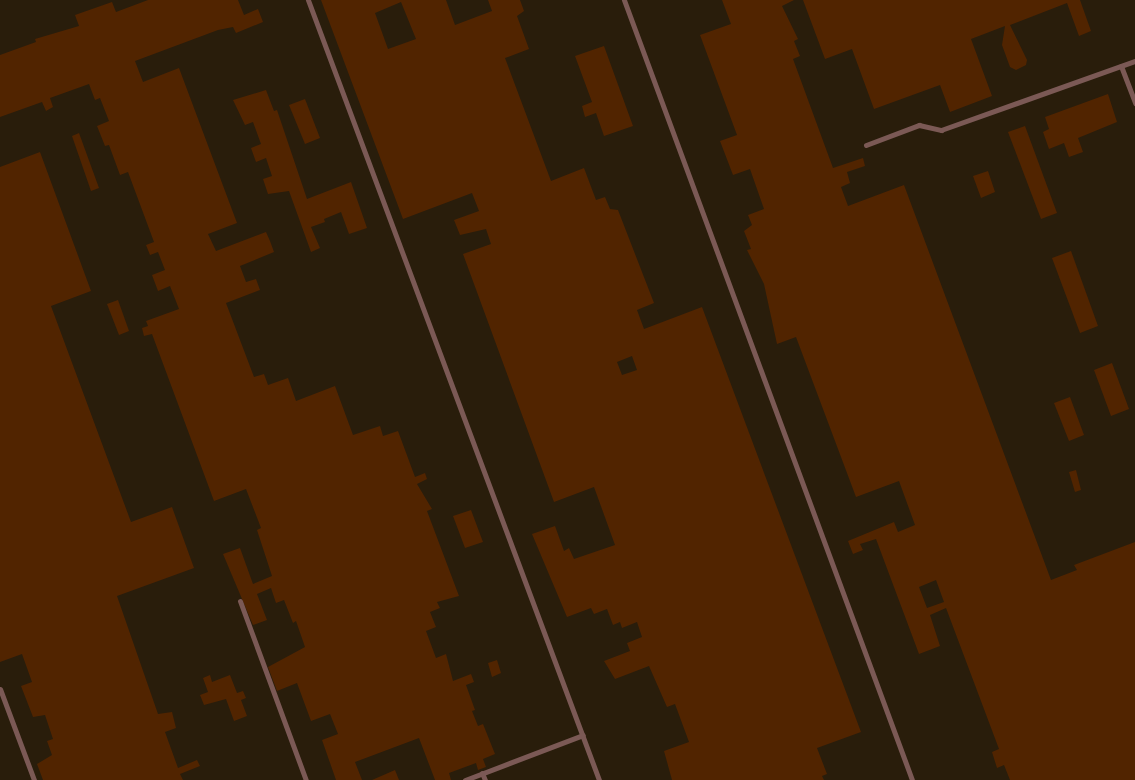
<!DOCTYPE html>
<style>
body{margin:0}
#map{position:relative;width:1135px;height:780px;overflow:hidden;background:#291d0b;font-family:"DejaVu Sans",sans-serif}
div>[style]{position:absolute}
[style*='--x']{left:calc(var(--x)*1px);top:calc(var(--y)*1px);width:calc(var(--w)*1px);rotate:calc(var(--a)*1deg)}
.building>*{inset:0;background:#512400}
.service>*{height:5px;margin:-2.5px;padding:0 2.5px;transform-origin:2.5px;border-radius:2.5px;background:#7b5955}
span{translate:-50% -50%;white-space:nowrap;text-align:center;line-height:1.15;-webkit-text-stroke:3px #1f1403;paint-order:stroke}
</style>
<div id="map">
<div class="building">
<div style="clip-path:polygon(148px 0,238px 0,244px 15px,258px 9px,263px 22px,236px 33px,233px 27px,218px 30px,135px 61px,143px 82px,179px 68px,237px 223px,208px 234px,216px 251px,266px 232px,270px 241px,274px 252px,240px 266px,246px 282px,256px 279px,260px 290px,226px 303px,254px 377px,264px 374px,268px 385px,288px 378px,296px 401px,335px 386px,353px 435px,380px 426px,383px 436px,398px 431px,415px 477px,425px 473px,427px 479px,417px 484px,432px 509px,427px 511px,459px 596px,437px 602px,440px 608px,430px 612px,436px 627px,426px 631px,436px 658px,446px 654px,453px 681px,471px 674px,474px 682px,466px 685px,475px 710px,472px 711px,478px 726px,483px 724px,495px 754px,483px 759px,486px 767px,478px 770px,476px 763px,449px 773px,451px 780px,435px 780px,419px 738px,355px 762px,362px 780px,336px 780px,322px 740px,338px 734px,330px 714px,311px 721px,297px 683px,277px 691px,268px 667px,305px 647px,296px 621px,293px 623px,284px 600px,276px 603px,271px 588px,257px 594px,267px 620px,253px 625px,223px 554px,240px 548px,253px 584px,272px 576px,257px 530px,261px 528px,246px 489px,214px 501px,152px 334px,144px 336px,142px 328px,148px 326px,146px 321px,179px 309px,170px 286px,158px 291px,152px 275px,165px 270px,158px 252px,150px 255px,146px 245px,154px 242px,128px 172px,120px 175px,109px 145px,105px 146px,97px 126px,109px 121px,100px 98px,95px 100px,89px 84px,50px 98px,53px 107px,46px 111px,42px 102px,0 117px,0 55px,36px 42px,35px 39px,79px 26px,75px 15px,112px 2px,116px 12px)"></div>
<div style="clip-path:polygon(evenodd,321px 0,446px 0,455px 25px,492px 11px,488px 0,520px 0,524px 11px,517px 16px,529px 49px,505px 58px,551px 181px,584px 168px,596px 200px,605px 197px,610px 209px,618px 210px,654px 303px,637px 310px,644px 329px,702px 307px,861px 732px,817px 748px,827px 774px,822px 776px,824px 780px,672px 780px,664px 751px,689px 742px,675px 704px,667px 707px,649px 666px,615px 679px,604px 661px,630px 651px,627px 643px,642px 637px,637px 622px,622px 628px,620px 622px,613px 625px,607px 609px,594px 614px,591px 608px,567px 617px,532px 534px,555px 526px,564px 551px,569px 548px,574px 559px,615px 545px,594px 487px,554px 502px,463px 254px,491px 244px,486px 229px,460px 235px,454px 220px,479px 211px,472px 193px,403px 219px,321px 0,401px 2px,416px 39px,388px 49px,375px 13px,401px 2px,321px 0,632px 356px,637px 370px,622px 375px,617px 362px,632px 356px)"></div>
<div style="clip-path:polygon(evenodd,722px 0,794px 0,782px 6px,798px 39px,794px 41px,800px 56px,793px 59px,833px 168px,863px 158px,865px 166px,847px 172px,850px 183px,841px 187px,848px 206px,904px 185px,1051px 580px,1077px 570px,1074px 565px,1135px 542px,1135px 780px,1010px 780px,1004px 765px,997px 768px,992px 752px,999px 749px,946px 608px,930px 615px,940px 646px,919px 654px,876px 539px,860px 544px,863px 550px,853px 554px,848px 541px,894px 522px,898px 532px,915px 525px,899px 481px,856px 497px,796px 337px,777px 344px,764px 284px,747px 250px,751px 249px,744px 231px,752px 225px,748px 215px,764px 209px,750px 169px,733px 175px,720px 141px,737px 135px,700px 35px,731px 24px,722px 0,936px 580px,944px 602px,927px 608px,919px 587px,936px 580px)"></div>
<div style="clip-path:polygon(803px 0,1080px 0,1091px 31px,1079px 36px,1067px 3px,1010px 25px,1027px 60px,1026px 65px,1016px 70px,1010px 67px,1002px 45px,1005px 26px,971px 39px,992px 96px,950px 112px,940px 85px,874px 109px,852px 49px,825px 59px)"></div>
<div style="clip-path:polygon(604px 46px,633px 126px,604px 136px,596px 113px,585px 117px,582px 106px,592px 102px,575px 56px)"></div>
<div style="clip-path:polygon(266px 90px,274px 111px,277px 110px,307px 199px,351px 182px,367px 228px,349px 234px,341px 212px,324px 219px,325px 222px,311px 227px,320px 248px,311px 252px,289px 191px,268px 194px,263px 179px,272px 176px,266px 158px,256px 162px,251px 148px,261px 144px,253px 122px,245px 125px,233px 100px)"></div>
<div style="clip-path:polygon(1108px 94px,1117px 122px,1078px 138px,1083px 152px,1069px 157px,1064px 143px,1049px 149px,1043px 132px,1049px 129px,1045px 117px)"></div>
<div style="clip-path:polygon(305px 99px,320px 138px,305px 144px,289px 105px)"></div>
<div style="clip-path:polygon(1025px 126px,1057px 213px,1041px 219px,1008px 132px)"></div>
<div style="clip-path:polygon(79px 133px,99px 188px,91px 191px,72px 136px)"></div>
<div style="clip-path:polygon(40px 152px,91px 291px,51px 306px,131px 522px,172px 507px,194px 568px,117px 596px,158px 714px,172px 712px,176px 728px,165px 732px,178px 768px,197px 760px,200px 766px,180px 774px,183px 780px,43px 780px,37px 764px,52px 755px,47px 741px,53px 739px,45px 715px,33px 717px,21px 686px,32px 682px,22px 654px,0 662px,0 167px)"></div>
<div style="clip-path:polygon(988px 171px,995px 192px,981px 198px,973px 176px)"></div>
<div style="clip-path:polygon(1071px 251px,1098px 326px,1080px 333px,1052px 258px)"></div>
<div style="clip-path:polygon(118px 300px,129px 331px,119px 335px,107px 304px)"></div>
<div style="clip-path:polygon(1112px 363px,1129px 409px,1111px 416px,1094px 370px)"></div>
<div style="clip-path:polygon(1070px 397px,1084px 435px,1069px 441px,1054px 403px)"></div>
<div style="clip-path:polygon(1076px 470px,1081px 490px,1075px 492px,1069px 472px)"></div>
<div style="clip-path:polygon(471px 510px,483px 542px,465px 548px,453px 516px)"></div>
<div style="clip-path:polygon(497px 660px,501px 673px,492px 677px,488px 663px)"></div>
<div style="clip-path:polygon(210px 675px,212px 682px,230px 675px,237px 693px,243px 691px,246px 698px,241px 700px,247px 716px,234px 721px,226px 699px,204px 705px,200px 695px,208px 692px,203px 678px)"></div>
<div style="clip-path:polygon(395px 770px,399px 780px,372px 780px)"></div>
</div>
<div class="service">
<div style="--x:308;--y:0;--w:833;--a:69.54"></div>
<div style="--x:624;--y:0;--w:831;--a:69.73"></div>
<div style="--x:1121;--y:66;--w:40;--a:69"></div>
<div style="--x:866;--y:145;--w:57;--a:-20.7"></div>
<div style="--x:919;--y:125;--w:23;--a:13"></div>
<div style="--x:941;--y:130;--w:206;--a:-19.6"></div>
<div style="--x:240;--y:601;--w:191;--a:69.8"></div>
<div style="--x:0;--y:689;--w:97;--a:69.5"></div>
<div style="--x:482;--y:773;--w:8;--a:67"></div>
<div style="--x:465;--y:780;--w:126;--a:-20.9"></div>
</div>
</div>
